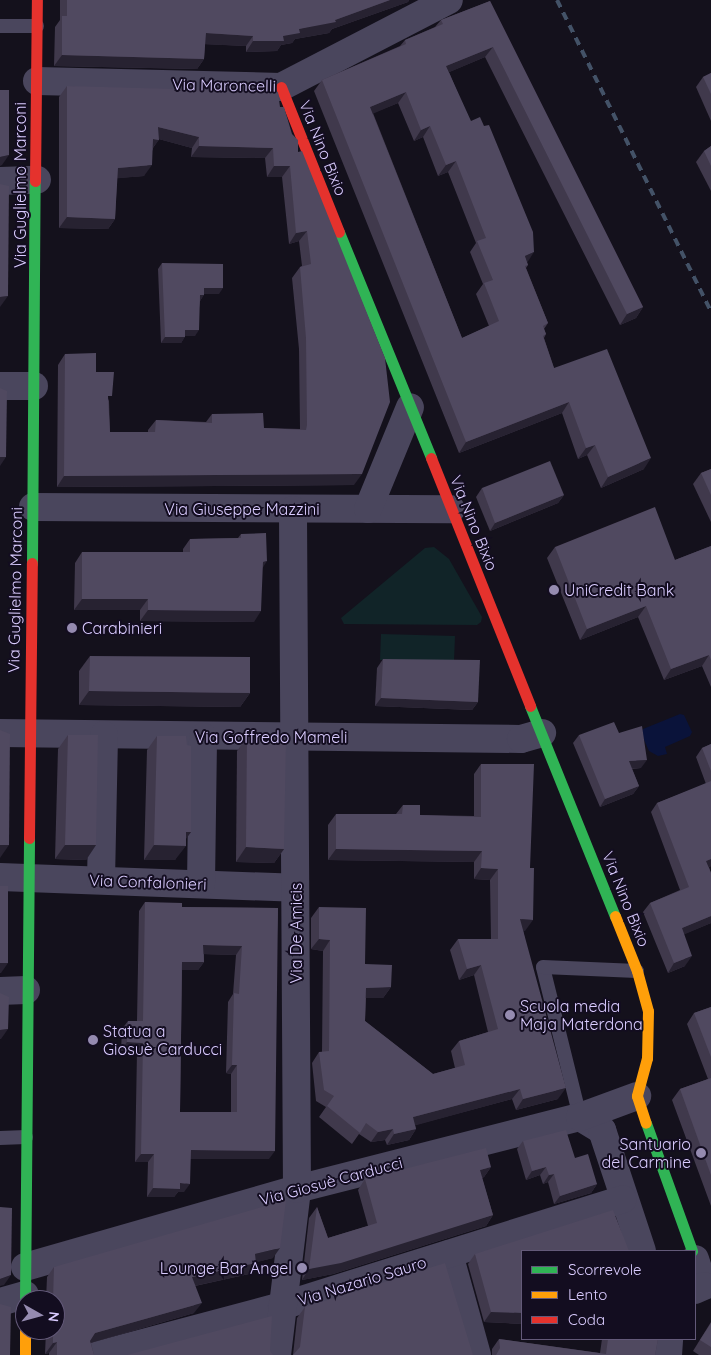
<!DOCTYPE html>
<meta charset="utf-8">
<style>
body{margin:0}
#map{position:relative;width:711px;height:1355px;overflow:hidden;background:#14111c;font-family:Quicksand,sans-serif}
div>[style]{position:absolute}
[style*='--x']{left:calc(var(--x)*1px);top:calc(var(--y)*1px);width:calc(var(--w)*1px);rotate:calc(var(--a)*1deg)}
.green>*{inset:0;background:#112428}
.water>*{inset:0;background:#0a133a}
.lane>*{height:14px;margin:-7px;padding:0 7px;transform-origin:7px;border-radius:7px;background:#4a465d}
.street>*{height:28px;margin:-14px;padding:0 14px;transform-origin:14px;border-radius:14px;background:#4a465d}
.fast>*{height:11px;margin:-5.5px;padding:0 5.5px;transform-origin:5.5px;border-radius:5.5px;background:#30b455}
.slow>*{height:11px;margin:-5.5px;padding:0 5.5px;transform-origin:5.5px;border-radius:5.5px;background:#ff9f0a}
.jam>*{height:11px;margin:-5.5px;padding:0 5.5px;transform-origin:5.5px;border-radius:5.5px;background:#e5322d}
.rail>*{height:4px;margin-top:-2px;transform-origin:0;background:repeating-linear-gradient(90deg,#435267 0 8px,transparent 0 14px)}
.wall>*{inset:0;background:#40394c}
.shaded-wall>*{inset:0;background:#272231}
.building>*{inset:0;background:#504960}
.dots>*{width:14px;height:14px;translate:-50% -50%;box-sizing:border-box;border:2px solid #130d20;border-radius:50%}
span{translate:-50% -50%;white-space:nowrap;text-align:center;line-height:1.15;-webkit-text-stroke:4px #130d20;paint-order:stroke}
.street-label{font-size:16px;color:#daccff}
.poi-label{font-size:16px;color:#daccff}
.left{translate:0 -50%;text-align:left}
.right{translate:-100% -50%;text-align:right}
.legend{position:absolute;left:521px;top:1250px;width:175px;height:90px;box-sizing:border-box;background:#130d20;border:1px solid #635979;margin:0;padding:6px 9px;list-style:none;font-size:15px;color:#daccff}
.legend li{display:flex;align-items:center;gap:10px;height:25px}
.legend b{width:25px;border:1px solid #635979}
.north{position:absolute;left:15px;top:1290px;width:50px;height:50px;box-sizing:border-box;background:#130d20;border:1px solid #635979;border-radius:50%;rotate:97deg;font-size:14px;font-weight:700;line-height:20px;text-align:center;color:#daccff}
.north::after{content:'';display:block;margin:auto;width:18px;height:22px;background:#958bb0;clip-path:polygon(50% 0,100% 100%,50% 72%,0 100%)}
</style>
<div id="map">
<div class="green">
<div style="clip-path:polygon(434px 547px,449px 559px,482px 617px,481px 622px,477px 625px,344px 624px,341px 618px,425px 548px)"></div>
<div style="clip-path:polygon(381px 634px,455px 636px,454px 661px,380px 660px)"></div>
</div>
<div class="water">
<div style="clip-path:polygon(680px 714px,684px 715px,692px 732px,690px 736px,665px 747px,667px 754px,658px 756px,649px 751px,641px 733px,643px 729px)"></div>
</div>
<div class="lane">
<div style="--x:0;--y:26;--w:37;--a:0"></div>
<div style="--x:580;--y:1117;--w:154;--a:-103.9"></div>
<div style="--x:543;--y:967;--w:94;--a:2.4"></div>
<div style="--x:0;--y:1138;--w:26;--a:-2"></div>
</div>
<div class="street">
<div style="--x:37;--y:81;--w:244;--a:1.4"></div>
<div style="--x:281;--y:87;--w:189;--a:-27.4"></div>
<div style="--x:0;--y:181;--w:37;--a:-2"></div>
<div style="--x:0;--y:386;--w:34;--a:0"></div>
<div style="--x:33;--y:507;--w:418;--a:0.3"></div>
<div style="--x:368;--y:509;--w:110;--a:-67.6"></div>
<div style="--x:0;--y:733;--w:521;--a:0.66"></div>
<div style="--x:521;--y:739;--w:22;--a:-16"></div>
<div style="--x:0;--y:877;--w:295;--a:2.1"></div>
<div style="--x:101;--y:880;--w:145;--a:-88.8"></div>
<div style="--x:201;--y:884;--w:147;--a:-89.2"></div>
<div style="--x:0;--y:991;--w:26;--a:-2"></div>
<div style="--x:580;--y:1117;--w:26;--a:31"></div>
<div style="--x:602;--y:1130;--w:127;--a:71.7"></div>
<div style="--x:449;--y:1254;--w:105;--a:74.5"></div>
<div style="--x:695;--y:1259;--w:28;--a:72"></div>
<div style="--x:704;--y:1286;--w:10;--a:156"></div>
<div style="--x:25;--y:1267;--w:283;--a:-16"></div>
<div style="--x:297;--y:1189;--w:292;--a:-14.3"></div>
<div style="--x:580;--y:1117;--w:61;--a:-20.2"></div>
<div style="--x:0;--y:1302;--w:26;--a:-16"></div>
<div style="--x:98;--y:1355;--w:190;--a:-14.9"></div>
<div style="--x:282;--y:1306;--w:357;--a:-17.4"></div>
<div style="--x:277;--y:1355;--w:167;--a:-83.1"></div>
<div style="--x:297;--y:1189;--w:679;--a:-90.34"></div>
<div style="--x:668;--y:1355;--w:16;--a:-86"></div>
</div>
<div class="fast">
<div style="--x:339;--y:232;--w:244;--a:67.8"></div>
<div style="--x:32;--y:563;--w:382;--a:-89.6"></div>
<div style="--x:530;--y:706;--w:227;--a:68"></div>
<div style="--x:646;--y:1123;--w:136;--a:70.2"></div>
<div style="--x:25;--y:1300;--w:462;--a:-89.5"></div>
</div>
<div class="slow">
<div style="--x:615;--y:916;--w:59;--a:68.2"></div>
<div style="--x:637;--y:971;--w:41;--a:74.6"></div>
<div style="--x:648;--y:1011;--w:47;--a:91.2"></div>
<div style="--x:647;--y:1058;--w:39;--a:105"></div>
<div style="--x:637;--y:1096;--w:28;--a:72"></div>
<div style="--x:25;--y:1330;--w:25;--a:90"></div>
</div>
<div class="jam">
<div style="--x:281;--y:87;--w:156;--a:68.2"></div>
<div style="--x:35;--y:181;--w:181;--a:-89.4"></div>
<div style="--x:431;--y:458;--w:267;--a:68.2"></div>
<div style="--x:29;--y:838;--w:275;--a:-89.4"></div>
</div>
<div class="rail">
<div style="--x:557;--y:0;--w:348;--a:63.7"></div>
</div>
<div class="wall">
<div style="clip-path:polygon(60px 0,409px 0,408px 2px,332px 29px,329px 33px,295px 39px,292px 43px,281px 45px,277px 51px,246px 52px,246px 46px,205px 44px,204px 59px,197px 69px,54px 66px,55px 27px,60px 20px)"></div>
<div style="clip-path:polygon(evenodd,490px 1px,643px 307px,636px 318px,620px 325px,485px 57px,449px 72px,528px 265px,526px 268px,548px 323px,544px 329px,546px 334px,544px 338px,554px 368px,644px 469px,601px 488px,587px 455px,578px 459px,562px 413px,459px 453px,314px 91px,322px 80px,400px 46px,405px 40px,435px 27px,441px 20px,490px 1px,398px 103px,414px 141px,423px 137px,438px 176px,448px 172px,476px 243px,470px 252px,483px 284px,476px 294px,489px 326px,462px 338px,373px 113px,398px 103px)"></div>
<div style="clip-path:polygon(711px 73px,711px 121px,696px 87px,703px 77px)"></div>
<div style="clip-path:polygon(67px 86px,280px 107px,298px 152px,354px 485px,57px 487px,58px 365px,65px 354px,96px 372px,109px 401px,110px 432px,148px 432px,148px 430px,156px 420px,206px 422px,212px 414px,264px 428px,300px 429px,299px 349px,292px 278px,300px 267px,302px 266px,299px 241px,289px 244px,282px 177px,267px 177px,265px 158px,191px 157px,192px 148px,159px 139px,153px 148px,144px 176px,117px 178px,115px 219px,108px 229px,59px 228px,59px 97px)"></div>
<div style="clip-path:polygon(711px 146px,711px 191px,696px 162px,704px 151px)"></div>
<div style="clip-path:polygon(162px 263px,219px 294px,204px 294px,200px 301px,195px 336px,185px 336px,181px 343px,161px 343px,158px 269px)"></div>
<div style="clip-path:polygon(711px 469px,711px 522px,693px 484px,701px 473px)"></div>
<div style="clip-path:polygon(482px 488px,564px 495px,558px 503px,490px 531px,476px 497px)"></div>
<div style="clip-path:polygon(241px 534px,262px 568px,254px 622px,140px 621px,140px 610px,74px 610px,75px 563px,82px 552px,183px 552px,183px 549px,190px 539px,238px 538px)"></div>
<div style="clip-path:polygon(711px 546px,711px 687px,702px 666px,664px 680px,638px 617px,580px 640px,547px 558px,555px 547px,675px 560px)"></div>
<div style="clip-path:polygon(90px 656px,250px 693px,240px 707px,79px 705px,79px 671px)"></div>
<div style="clip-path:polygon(383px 659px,478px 702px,472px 710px,375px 706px,377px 668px)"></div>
<div style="clip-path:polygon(619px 733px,641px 768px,632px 769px,639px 786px,633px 794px,600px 807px,573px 743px,579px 735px)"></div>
<div style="clip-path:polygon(68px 735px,96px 845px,86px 860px,55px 859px,58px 749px)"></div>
<div style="clip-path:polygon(157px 736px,191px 832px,186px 838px,175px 860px,144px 860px,147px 750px)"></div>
<div style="clip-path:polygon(247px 737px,284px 849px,274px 863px,236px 862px,237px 751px)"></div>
<div style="clip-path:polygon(711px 744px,711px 866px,709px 867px,711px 873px,711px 923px,684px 934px,685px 966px,668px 973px,643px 912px,650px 903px,680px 890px,651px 812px,657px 803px,706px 784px,696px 757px,702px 748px)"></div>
<div style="clip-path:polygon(481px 764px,525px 931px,523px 930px,558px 1099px,516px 1110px,512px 1099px,415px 1125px,416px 1129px,409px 1140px,387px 1145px,385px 1140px,371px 1142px,359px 1134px,352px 1144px,319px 1117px,326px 1107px,316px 1101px,312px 1063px,319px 1052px,322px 1052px,323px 951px,311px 949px,311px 918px,319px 907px,365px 964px,391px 987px,383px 998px,366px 998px,365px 1021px,433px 1074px,455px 1068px,451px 1051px,459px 1041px,488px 1032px,474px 975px,459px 980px,450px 950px,458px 939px,491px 939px,490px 880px,474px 879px,474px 862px,328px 860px,328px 825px,336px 814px,396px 814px,403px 805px,420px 815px,474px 816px,474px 774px)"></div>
<div style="clip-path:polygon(evenodd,145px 902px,182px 907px,278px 908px,269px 1159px,190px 1159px,184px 1192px,178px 1192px,174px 1197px,147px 1197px,148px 1162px,135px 1162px,137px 1051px,121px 1051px,122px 1029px,128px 1021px,137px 1021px,139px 911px,145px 902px,204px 954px,236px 955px,233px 994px,228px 1002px,226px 1073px,231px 1074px,231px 1112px,180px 1112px,182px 970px,198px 970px,204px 962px,204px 954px)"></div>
<div style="clip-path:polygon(711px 1007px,711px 1206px,672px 1100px,680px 1089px,708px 1079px,687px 1024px,694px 1013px)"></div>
<div style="clip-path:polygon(523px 1141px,575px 1158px,597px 1184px,591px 1193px,554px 1204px,548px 1182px,543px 1184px,540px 1175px,526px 1180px,517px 1149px)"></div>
<div style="clip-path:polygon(491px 1167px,484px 1177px,482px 1178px,493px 1215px,486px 1226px,333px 1274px,302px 1280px,309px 1218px,317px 1207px,328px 1238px,368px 1226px,358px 1190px,365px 1179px)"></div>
<div style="clip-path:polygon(475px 1254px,522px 1324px,484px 1322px,468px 1264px)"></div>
<div style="clip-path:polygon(273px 1258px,256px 1262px,249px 1274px,195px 1286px,194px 1313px,91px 1343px,94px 1355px,49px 1355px,49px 1353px,45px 1354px,46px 1330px,55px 1330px,55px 1300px,46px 1300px,47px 1277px,54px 1267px)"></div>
<div style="clip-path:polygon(305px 1307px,473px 1355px,293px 1355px,297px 1318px)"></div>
<div style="clip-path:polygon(711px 1322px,711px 1355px,699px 1355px,693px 1351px)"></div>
<div style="clip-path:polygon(499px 1339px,600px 1353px,602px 1339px,658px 1339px,655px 1355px,492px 1355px,492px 1349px)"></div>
</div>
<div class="shaded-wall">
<div style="clip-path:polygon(390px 0,409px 0,408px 2px,332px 29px,329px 33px,295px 39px,292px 43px,281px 45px,277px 51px,246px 52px,253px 41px,283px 36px,299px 29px,335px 20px)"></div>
<div style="clip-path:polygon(206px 33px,253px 36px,246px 46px,199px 44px)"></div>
<div style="clip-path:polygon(493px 47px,485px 57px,438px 77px,446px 66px)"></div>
<div style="clip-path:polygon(62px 55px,204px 59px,197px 69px,54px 66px)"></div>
<div style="clip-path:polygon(406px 92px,398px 103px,363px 118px,370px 107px)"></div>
<div style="clip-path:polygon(430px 126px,423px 137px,414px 141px,421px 130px)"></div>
<div style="clip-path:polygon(158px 127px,199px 137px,192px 148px,151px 137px)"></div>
<div style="clip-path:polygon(153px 139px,159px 140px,151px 150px)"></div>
<div style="clip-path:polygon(199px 146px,273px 148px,265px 158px,191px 157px)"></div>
<div style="clip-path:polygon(9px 155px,2px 165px,0 166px,0 157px)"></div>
<div style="clip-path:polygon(456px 161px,448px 172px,438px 176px,446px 165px)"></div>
<div style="clip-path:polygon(152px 165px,144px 176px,110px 179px,118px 168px)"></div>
<div style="clip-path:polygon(274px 166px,290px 166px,282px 177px,267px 177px)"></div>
<div style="clip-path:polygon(67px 217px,115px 219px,108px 229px,59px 228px)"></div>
<div style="clip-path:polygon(307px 231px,299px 241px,289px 244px,296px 233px)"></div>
<div style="clip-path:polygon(534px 252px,527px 263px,525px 256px)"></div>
<div style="clip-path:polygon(204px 288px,223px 288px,219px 294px,200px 294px)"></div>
<div style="clip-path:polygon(200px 295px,204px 295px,200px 301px)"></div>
<div style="clip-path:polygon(8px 296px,0 307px,0 297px)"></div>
<div style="clip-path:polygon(643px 307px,636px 318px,620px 325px,627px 314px)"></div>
<div style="clip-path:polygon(185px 330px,199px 330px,195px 336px,181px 336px)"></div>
<div style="clip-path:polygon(165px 337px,185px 337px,181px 343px,161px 343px)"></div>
<div style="clip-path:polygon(569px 402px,562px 413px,459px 453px,466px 442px)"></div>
<div style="clip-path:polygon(595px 445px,587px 455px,578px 459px,586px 448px)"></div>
<div style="clip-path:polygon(0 457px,6px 457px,0 466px)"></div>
<div style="clip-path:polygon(651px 458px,644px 469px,601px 488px,608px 477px)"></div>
<div style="clip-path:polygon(362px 474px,354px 485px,57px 487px,64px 476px)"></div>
<div style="clip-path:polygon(564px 495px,558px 503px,490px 531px,495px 523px)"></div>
<div style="clip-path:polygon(267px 561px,260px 572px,263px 562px)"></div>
<div style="clip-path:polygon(82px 599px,148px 599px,140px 610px,74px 610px)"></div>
<div style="clip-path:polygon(646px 606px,638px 617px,580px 640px,587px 629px)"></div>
<div style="clip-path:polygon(148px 610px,261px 611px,254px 622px,140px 621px)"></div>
<div style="clip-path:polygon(709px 655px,702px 666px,664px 680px,671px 669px)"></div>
<div style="clip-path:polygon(89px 691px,250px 693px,240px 707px,79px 705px)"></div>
<div style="clip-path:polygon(381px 698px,478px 702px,472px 710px,375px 706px)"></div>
<div style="clip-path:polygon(647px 760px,641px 768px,624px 769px,629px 761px)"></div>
<div style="clip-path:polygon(639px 786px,633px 794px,600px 807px,605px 799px)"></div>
<div style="clip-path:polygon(186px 832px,191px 832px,181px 846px,186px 846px,175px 860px,144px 860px,154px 845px)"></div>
<div style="clip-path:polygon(0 845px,9px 845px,0 858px)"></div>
<div style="clip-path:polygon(65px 845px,96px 845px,86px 860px,55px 859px)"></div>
<div style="clip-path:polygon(246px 847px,284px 849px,274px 863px,236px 862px)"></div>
<div style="clip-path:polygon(336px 849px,482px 851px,474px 862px,328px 860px)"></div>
<div style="clip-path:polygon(711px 859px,711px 866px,699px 871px,706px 861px)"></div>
<div style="clip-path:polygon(481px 868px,498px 869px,490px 880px,474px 879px)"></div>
<div style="clip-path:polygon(711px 916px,711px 923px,676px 938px,682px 928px)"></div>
<div style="clip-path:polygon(520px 919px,533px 920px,525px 931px,513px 930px)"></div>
<div style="clip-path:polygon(319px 939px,330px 940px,323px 951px,311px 949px)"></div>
<div style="clip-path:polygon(203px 945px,242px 946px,236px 955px,198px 954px)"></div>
<div style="clip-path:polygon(692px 956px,685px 966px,668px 973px,674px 963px)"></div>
<div style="clip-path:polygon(182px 962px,204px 962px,198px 970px,176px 970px)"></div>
<div style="clip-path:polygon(0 963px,8px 963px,1px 973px,0 973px)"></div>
<div style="clip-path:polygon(481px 965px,474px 975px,459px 980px,467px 969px)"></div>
<div style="clip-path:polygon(391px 987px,383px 998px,359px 998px,366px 988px)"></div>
<div style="clip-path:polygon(8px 1029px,1px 1039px,0 1039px,0 1030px)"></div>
<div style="clip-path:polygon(127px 1042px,143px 1043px,137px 1051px,121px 1051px)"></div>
<div style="clip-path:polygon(232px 1065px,237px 1065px,231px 1074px,226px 1073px)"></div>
<div style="clip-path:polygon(566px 1088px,558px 1099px,516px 1110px,523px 1099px)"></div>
<div style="clip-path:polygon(520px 1089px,512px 1099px,406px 1128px,413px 1117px)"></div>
<div style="clip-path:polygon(393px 1129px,385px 1140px,371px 1142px,378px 1132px)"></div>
<div style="clip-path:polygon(416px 1129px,409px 1140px,387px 1145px,394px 1134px)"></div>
<div style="clip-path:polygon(191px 1150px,275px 1151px,269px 1159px,185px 1159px)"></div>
<div style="clip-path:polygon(141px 1154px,154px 1154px,148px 1162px,135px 1162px)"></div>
<div style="clip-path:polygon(491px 1167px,484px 1177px,473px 1181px,480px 1170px)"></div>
<div style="clip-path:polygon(546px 1167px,540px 1175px,526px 1180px,532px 1171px)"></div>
<div style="clip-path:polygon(554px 1174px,548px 1182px,543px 1184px,549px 1175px)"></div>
<div style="clip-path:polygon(180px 1183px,190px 1184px,184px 1192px,178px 1192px,174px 1197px,147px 1197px,153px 1188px)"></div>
<div style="clip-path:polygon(597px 1184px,591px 1193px,554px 1204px,560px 1196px)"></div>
<div style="clip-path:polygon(493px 1215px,486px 1226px,333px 1274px,302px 1280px,309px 1269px)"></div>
<div style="clip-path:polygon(280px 1248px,273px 1258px,247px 1265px,255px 1254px)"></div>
<div style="clip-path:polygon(256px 1263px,249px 1274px,185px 1288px,192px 1277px)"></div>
<div style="clip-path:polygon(11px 1275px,4px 1285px,0 1286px,0 1279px)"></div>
<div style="clip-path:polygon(202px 1303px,194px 1313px,87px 1344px,95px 1333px)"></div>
<div style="clip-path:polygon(491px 1312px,522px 1313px,522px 1324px,484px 1322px)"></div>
<div style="clip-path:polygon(57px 1342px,49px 1353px,45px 1354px,53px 1343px)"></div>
</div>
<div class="building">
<div style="clip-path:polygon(67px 0,390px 0,335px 20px,336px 22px,299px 29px,300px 33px,283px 36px,284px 41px,253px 41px,253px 36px,206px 33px,204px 59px,62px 55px,62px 16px,67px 16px)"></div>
<div style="clip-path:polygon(evenodd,490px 1px,643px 307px,627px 314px,493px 47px,446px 66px,471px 121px,480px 117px,484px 126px,489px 125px,533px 232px,534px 252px,525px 256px,528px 265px,525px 266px,548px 323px,543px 326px,546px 334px,543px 336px,554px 368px,607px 349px,651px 458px,608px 477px,595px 445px,586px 448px,569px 402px,466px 442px,322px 80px,406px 44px,405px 40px,443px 24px,441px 20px,490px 1px,406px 92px,421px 130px,430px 126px,446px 165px,456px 161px,486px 238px,477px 241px,493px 280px,484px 283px,499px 321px,462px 338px,370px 107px,406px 92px)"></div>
<div style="clip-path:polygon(711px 73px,711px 94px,703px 77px)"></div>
<div style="clip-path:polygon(67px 86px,278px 92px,280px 107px,284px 107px,292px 134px,298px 140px,298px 152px,302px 151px,385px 358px,390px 402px,362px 474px,64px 476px,65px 354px,96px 353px,96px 372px,114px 372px,112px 396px,108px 396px,110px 432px,155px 432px,156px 420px,212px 423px,212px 414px,263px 413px,264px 428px,306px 430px,307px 425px,306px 338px,300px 267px,311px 264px,307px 231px,296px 233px,290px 166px,274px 166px,273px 148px,199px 146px,199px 137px,158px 127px,159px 140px,153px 139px,152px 165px,118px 168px,115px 219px,67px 217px)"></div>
<div style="clip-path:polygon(0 90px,9px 90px,9px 155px,0 157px)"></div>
<div style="clip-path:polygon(711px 146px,711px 166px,704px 151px)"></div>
<div style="clip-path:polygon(0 184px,9px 186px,8px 296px,0 297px)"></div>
<div style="clip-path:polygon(162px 263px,223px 264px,223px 288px,204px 288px,204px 295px,200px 295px,199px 330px,185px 330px,185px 337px,165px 337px)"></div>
<div style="clip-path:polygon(0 388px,7px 391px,6px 457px,0 457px)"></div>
<div style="clip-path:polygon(550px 461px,564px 495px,495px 523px,482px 488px)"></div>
<div style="clip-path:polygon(711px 469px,711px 495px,701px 473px)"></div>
<div style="clip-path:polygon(655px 507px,675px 560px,711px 546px,711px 660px,709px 655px,671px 669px,646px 606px,587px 629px,555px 547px)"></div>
<div style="clip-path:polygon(266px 533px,267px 561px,263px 562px,261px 611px,148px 610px,148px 599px,82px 599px,82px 552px,190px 552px,190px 539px,241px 538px,241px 534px)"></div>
<div style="clip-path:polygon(90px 656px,250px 657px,250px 693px,89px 691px)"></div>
<div style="clip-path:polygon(383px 659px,480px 660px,478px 702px,381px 698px)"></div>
<div style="clip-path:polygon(614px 722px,619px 733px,642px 726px,647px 760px,629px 761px,639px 786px,605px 799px,579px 735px)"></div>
<div style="clip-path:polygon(0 730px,10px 734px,9px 845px,0 845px)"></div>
<div style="clip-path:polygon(68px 735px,98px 735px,96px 845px,65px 845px)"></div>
<div style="clip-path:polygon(157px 736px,186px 736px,187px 745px,191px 746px,191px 832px,186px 832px,186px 846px,154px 845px)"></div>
<div style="clip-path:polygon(247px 737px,286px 737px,284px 849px,246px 847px)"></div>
<div style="clip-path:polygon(711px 744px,711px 771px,702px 748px)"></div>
<div style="clip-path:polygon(481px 764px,534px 764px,530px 868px,534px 868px,533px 920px,520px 919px,566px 1088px,523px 1099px,520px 1089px,413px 1117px,416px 1129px,394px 1134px,393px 1129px,378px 1132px,366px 1123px,360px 1133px,327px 1106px,334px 1096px,324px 1090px,319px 1052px,329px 1051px,330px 940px,319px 939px,319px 907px,366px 908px,365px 964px,392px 965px,391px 987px,366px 988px,365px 1021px,433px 1074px,465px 1065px,459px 1041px,498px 1029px,481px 965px,467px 969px,458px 939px,498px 939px,498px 869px,481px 868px,482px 851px,336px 849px,336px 814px,402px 814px,403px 805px,420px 805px,420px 815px,481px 817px)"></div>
<div style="clip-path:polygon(711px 781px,711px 859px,706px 861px,711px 873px,711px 916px,682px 928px,692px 956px,674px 963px,650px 903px,689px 887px,657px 803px)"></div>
<div style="clip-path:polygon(0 886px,8px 886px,8px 963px,0 963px)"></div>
<div style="clip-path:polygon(evenodd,145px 902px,182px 903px,182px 907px,278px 908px,275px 1151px,191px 1150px,190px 1184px,180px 1183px,180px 1189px,153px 1188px,154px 1154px,141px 1154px,143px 1043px,127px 1042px,128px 1021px,143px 1021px,145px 902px,203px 945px,242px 946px,239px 994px,234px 993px,232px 1065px,237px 1065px,237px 1112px,180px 1112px,182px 962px,204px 962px,203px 945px)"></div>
<div style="clip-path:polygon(0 993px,9px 997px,8px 1029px,0 1030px)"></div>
<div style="clip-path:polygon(711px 1007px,711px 1057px,694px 1013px)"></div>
<div style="clip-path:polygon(711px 1078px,711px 1175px,680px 1089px)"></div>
<div style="clip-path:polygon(566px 1130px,575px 1158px,588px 1154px,597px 1184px,560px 1196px,554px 1174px,549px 1175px,546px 1167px,532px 1171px,523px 1141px)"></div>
<div style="clip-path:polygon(486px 1148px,491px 1167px,480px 1170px,493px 1215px,341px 1263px,309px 1269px,317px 1207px,328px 1238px,377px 1223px,365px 1179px)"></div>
<div style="clip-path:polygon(286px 1200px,280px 1248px,255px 1254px,256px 1263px,192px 1277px,202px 1303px,95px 1333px,90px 1341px,94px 1355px,57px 1355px,57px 1342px,53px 1343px,53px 1330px,55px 1330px,55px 1300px,53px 1300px,54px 1267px)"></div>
<div style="clip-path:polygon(0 1207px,12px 1208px,11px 1275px,0 1279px)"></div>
<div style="clip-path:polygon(613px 1210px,629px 1251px,522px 1251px,522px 1313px,491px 1312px,475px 1254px)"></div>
<div style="clip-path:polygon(445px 1263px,473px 1355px,293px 1355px,300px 1347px,305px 1307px)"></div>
<div style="clip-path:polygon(0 1304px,11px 1307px,10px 1355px,0 1355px)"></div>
<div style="clip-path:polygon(272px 1316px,270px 1351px,273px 1355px,127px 1355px)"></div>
<div style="clip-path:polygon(711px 1323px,711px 1347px,700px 1340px)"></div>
<div style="clip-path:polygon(499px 1339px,606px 1354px,608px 1339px,658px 1339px,655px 1355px,496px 1355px,500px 1348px)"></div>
</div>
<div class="dots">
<div style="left:554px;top:590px;background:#958bb0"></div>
<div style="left:72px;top:628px;background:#958bb0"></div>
<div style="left:510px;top:1015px;background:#958bb0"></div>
<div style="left:93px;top:1040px;background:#958bb0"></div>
<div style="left:701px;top:1153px;background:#958bb0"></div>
<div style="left:302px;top:1268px;background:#958bb0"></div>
</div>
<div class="street-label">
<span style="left:224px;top:85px;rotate:1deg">Via Maroncelli</span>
<span style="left:323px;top:148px;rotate:68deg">Via Nino Bixio</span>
<span style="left:20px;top:185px;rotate:-90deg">Via Guglielmo Marconi</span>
<span style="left:242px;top:509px">Via Giuseppe Mazzini</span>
<span style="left:474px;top:523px;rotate:68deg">Via Nino Bixio</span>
<span style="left:15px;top:590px;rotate:-89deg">Via Guglielmo Marconi</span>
<span style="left:271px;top:737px">Via Goffredo Mameli</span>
<span style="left:148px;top:882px;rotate:2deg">Via Confalonieri</span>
<span style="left:626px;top:899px;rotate:68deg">Via Nino Bixio</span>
<span style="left:296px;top:933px;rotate:-90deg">Via De Amicis</span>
<span style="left:331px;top:1181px;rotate:-15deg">Via Giosuè Carducci</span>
<span style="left:362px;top:1281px;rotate:-17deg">Via Nazario Sauro</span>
</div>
<div class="poi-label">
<span class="left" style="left:564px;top:590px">UniCredit Bank</span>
<span class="left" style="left:82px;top:628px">Carabinieri</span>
<span class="left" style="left:520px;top:1015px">Scuola media<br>Maja Materdona</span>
<span class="left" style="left:103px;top:1040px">Statua a<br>Giosuè Carducci</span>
<span class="right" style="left:691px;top:1153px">Santuario<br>del Carmine</span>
<span class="right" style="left:292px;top:1268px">Lounge Bar Angel</span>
</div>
<ul class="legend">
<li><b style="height:6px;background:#30b455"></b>Scorrevole</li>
<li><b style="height:6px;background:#ff9f0a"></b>Lento</li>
<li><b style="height:6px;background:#e5322d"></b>Coda</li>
</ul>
<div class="north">N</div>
</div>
